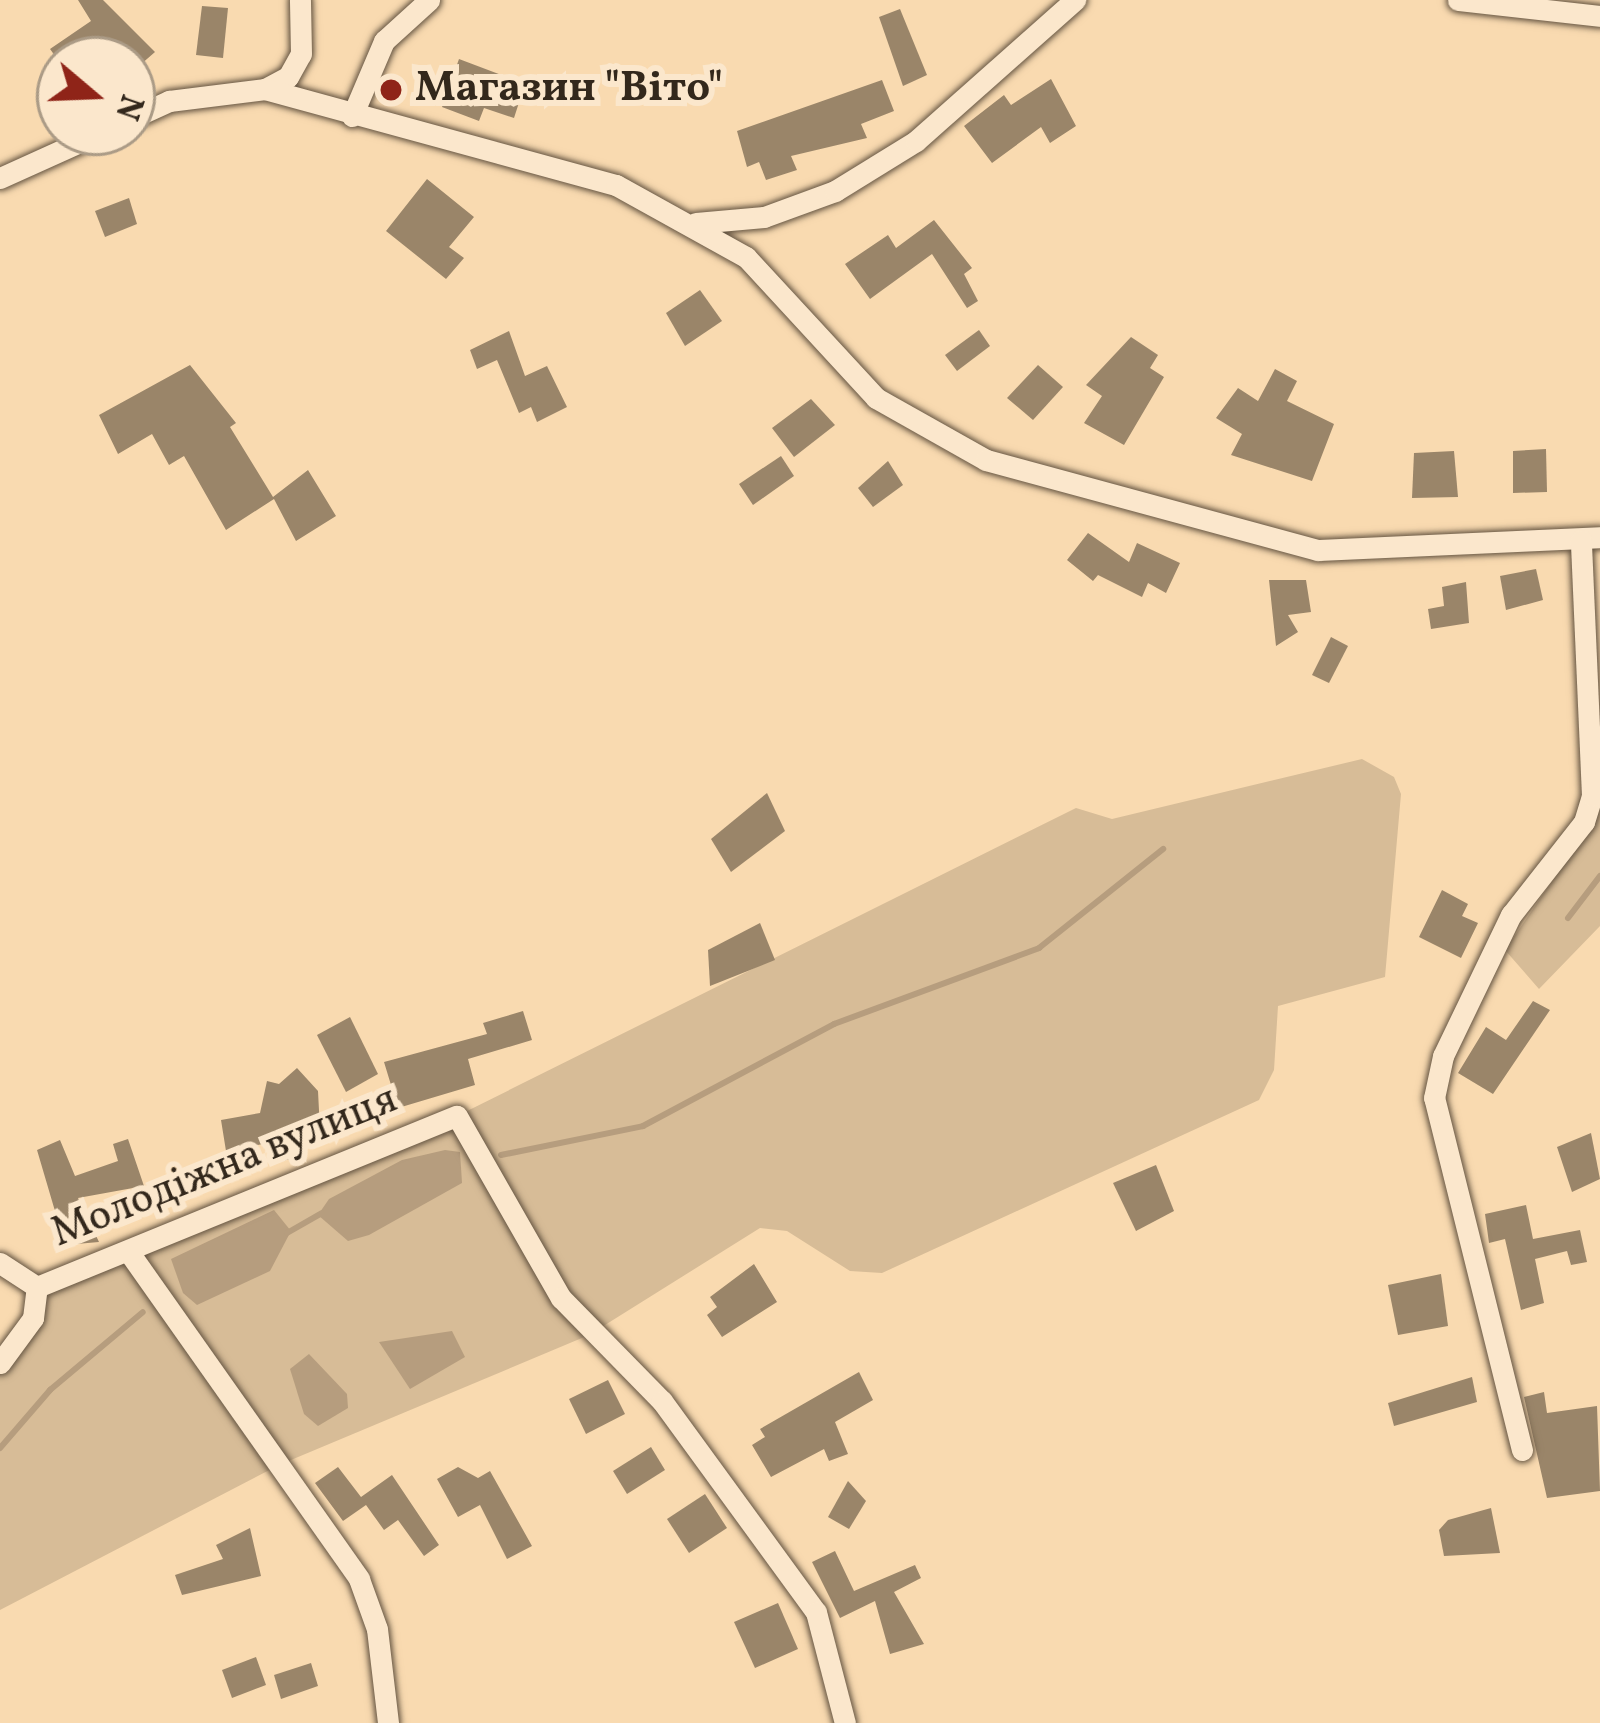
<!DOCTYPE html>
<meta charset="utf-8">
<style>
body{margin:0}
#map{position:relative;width:1600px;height:1723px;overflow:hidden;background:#f9dab0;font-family:Vollkorn,serif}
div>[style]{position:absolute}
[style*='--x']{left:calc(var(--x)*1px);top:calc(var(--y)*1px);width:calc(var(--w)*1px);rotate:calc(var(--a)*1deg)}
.green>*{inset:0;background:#d7bc97}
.water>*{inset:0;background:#b69d7e}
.stream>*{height:6px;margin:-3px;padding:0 3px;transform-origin:3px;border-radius:3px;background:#b69d7e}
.building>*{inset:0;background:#9a8569}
.roads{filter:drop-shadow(0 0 3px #645441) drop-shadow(0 0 3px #645441)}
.minor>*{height:21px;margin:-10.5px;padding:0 10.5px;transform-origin:10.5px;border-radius:10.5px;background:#fbe7cc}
.dots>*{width:33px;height:33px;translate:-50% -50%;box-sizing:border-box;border:6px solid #fbe7cc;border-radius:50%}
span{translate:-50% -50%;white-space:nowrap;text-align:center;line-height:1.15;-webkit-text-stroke:12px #fbe7cc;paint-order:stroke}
.poi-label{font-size:42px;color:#33281c;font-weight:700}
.left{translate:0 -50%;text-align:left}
.street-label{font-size:42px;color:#33281c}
.north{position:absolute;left:36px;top:36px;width:120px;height:120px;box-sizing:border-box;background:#fbe7cc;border:3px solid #ab9b86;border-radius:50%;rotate:109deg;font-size:33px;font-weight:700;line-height:48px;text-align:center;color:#33281c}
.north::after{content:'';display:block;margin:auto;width:42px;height:54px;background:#8f2418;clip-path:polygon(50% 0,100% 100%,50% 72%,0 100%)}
</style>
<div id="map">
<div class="green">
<div style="clip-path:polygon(1362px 759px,1394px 777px,1401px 794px,1385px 977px,1278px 1006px,1274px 1070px,1259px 1100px,882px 1273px,850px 1271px,787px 1231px,760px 1228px,589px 1335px,279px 1465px,0 1610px,0 1363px,37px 1287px,457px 1116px,1076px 808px,1112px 819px)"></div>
<div style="clip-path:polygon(1600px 789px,1600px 926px,1539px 989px,1505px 950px,1572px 852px,1579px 799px)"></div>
</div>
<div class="water">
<div style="clip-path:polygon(445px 1150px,460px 1152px,462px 1183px,369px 1235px,348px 1241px,318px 1215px,329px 1199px,402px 1160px)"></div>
<div style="clip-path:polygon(274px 1210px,291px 1231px,270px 1271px,197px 1305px,183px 1293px,171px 1259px)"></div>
<div style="clip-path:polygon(452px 1331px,465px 1357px,410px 1389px,379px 1342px)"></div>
<div style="clip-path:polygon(309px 1354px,347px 1394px,348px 1408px,318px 1426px,304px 1414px,290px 1369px)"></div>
</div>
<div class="stream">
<div style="--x:1568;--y:918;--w:53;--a:-52.7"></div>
<div style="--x:501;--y:1155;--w:145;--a:-11.5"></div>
<div style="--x:643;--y:1126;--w:217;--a:-28.1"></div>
<div style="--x:834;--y:1024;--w:219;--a:-20.3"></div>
<div style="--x:1039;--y:948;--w:159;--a:-38.6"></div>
<div style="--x:287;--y:1233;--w:40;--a:-29.7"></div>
<div style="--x:0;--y:1448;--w:77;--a:-49.2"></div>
<div style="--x:50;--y:1390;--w:121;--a:-40"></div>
</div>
<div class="building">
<div style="clip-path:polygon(78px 0,103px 0,155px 52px,132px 72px,132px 60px,109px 54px,58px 60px,50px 49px,91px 21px)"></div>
<div style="clip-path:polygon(202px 6px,228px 8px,223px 58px,196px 55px)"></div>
<div style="clip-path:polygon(900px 9px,927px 75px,903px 86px,879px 17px)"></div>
<div style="clip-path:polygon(459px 59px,525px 84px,514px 118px,484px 108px,479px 121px,442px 107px)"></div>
<div style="clip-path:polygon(1051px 79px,1076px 126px,1050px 143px,1041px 127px,992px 163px,964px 126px,1004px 95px,1011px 105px)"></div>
<div style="clip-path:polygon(882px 80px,894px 111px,861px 124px,867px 138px,791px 156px,797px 170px,766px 180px,759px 162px,747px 167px,737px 131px)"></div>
<div style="clip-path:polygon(427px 179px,474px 217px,449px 247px,464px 258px,446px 279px,386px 231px)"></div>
<div style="clip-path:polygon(129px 198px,137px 224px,105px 237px,95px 211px)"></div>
<div style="clip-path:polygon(934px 220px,972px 268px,964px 274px,978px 301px,967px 308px,932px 254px,870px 299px,845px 264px,888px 235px,896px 248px)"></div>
<div style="clip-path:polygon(700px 290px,722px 321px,685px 346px,666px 313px)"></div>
<div style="clip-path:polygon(979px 330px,990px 346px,957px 371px,945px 355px)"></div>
<div style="clip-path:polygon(509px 331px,525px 376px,547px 366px,567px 407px,537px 422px,531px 407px,519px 413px,497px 360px,477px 369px,470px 350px)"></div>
<div style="clip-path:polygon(1131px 337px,1158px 355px,1150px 368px,1164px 377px,1124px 445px,1084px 423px,1102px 396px,1086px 385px)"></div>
<div style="clip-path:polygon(190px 365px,236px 423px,230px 427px,273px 497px,308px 470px,336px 516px,296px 541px,274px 499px,226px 530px,184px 456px,169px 465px,152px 434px,118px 454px,99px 415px)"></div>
<div style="clip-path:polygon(1038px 365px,1063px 387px,1033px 420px,1007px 398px)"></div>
<div style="clip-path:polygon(1275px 369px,1297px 381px,1287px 401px,1334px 424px,1312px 481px,1231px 455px,1242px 434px,1216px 418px,1238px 388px,1258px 401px)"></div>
<div style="clip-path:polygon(811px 399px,835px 425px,794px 457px,772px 428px)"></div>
<div style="clip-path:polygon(1546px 449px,1547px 492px,1513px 493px,1513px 451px)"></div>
<div style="clip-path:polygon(1454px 451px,1458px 497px,1412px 498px,1414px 453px)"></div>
<div style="clip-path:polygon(781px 456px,794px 476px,753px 505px,739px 484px)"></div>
<div style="clip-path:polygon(888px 461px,903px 485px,873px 507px,858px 488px)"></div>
<div style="clip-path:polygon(1088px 533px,1129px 562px,1137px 543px,1180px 563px,1166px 593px,1148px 583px,1142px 597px,1098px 575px,1093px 581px,1067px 560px)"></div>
<div style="clip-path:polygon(1536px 569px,1543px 600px,1506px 610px,1500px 576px)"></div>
<div style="clip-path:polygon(1269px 580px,1306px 580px,1311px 612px,1288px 615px,1298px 632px,1276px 646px)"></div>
<div style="clip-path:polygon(1466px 582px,1469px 623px,1431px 629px,1428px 609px,1444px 606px,1442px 587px)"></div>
<div style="clip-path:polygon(1331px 637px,1348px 646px,1329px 683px,1312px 675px)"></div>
<div style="clip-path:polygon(767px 793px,785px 831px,731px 872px,711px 839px)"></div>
<div style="clip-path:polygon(1442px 890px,1468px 904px,1462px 916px,1478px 923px,1461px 958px,1419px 937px)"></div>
<div style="clip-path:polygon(760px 923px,775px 960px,710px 986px,708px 950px)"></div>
<div style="clip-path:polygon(1533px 1001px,1550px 1010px,1493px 1094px,1458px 1073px,1486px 1027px,1506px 1040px)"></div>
<div style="clip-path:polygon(523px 1011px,532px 1040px,468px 1059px,475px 1085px,398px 1108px,384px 1062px,487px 1034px,483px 1023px)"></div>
<div style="clip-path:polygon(350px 1017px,378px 1074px,346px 1092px,317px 1035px)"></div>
<div style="clip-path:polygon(297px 1068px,318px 1091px,320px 1130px,296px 1135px,300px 1157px,273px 1163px,268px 1143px,226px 1151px,221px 1120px,260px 1113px,267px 1081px,279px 1084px)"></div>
<div style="clip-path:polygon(1591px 1133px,1600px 1179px,1572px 1192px,1557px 1147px)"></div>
<div style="clip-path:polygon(128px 1139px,144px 1186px,78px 1198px,99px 1242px,65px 1245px,37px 1150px,60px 1140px,75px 1176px,118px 1161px,113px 1144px)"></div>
<div style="clip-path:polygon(1156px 1165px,1174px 1211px,1136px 1231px,1113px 1183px)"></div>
<div style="clip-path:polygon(1526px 1205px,1533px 1239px,1580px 1230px,1587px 1262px,1571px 1265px,1567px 1251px,1535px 1259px,1544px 1303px,1521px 1310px,1505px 1239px,1489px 1243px,1485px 1214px)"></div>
<div style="clip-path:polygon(754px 1264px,777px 1302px,722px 1337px,707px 1315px,717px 1307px,710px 1297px)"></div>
<div style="clip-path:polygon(1441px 1274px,1448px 1326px,1398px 1335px,1388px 1285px)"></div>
<div style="clip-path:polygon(859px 1372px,873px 1400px,835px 1422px,848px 1454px,829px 1461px,824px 1449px,771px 1477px,752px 1445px,765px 1437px,760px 1429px)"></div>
<div style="clip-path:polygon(1472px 1377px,1477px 1402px,1394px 1426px,1388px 1403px)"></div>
<div style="clip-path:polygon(608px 1380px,625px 1414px,586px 1434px,569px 1399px)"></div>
<div style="clip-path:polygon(1544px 1392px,1547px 1413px,1597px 1406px,1600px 1491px,1547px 1498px,1524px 1397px)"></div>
<div style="clip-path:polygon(651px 1447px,665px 1470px,627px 1494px,613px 1471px)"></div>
<div style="clip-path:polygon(338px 1467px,361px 1497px,392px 1475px,439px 1545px,424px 1556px,398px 1520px,384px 1530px,366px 1505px,343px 1521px,315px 1483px)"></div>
<div style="clip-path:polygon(458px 1467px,478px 1478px,490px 1471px,532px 1546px,507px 1559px,480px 1505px,458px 1517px,437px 1479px)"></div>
<div style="clip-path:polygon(848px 1481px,866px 1501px,849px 1529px,828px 1517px)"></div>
<div style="clip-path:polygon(705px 1494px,727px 1528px,689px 1553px,667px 1519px)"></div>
<div style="clip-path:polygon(1491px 1508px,1500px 1553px,1444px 1556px,1439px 1530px,1448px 1520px)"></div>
<div style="clip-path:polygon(250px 1528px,261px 1576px,182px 1595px,175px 1575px,223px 1559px,216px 1545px)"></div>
<div style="clip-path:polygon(835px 1551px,854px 1591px,915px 1565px,921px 1578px,894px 1592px,924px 1644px,890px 1654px,875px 1601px,840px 1618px,812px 1562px)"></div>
<div style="clip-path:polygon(778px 1603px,798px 1649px,755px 1668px,734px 1622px)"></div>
<div style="clip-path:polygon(256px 1657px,266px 1685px,232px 1698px,222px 1670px)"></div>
<div style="clip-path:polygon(311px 1663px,318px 1686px,281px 1699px,274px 1675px)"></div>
</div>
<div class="roads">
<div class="minor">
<div style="--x:1458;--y:0;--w:143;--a:6.4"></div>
<div style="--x:265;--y:89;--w:26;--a:-28"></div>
<div style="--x:288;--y:77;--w:26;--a:-61"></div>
<div style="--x:301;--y:54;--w:54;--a:-91.1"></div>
<div style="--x:352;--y:116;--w:82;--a:-66.9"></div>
<div style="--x:384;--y:41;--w:61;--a:-42.3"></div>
<div style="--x:132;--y:118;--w:41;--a:-24.7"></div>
<div style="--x:169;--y:101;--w:97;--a:-7.1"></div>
<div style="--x:265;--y:89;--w:364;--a:15.3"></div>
<div style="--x:616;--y:185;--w:149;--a:29"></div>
<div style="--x:746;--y:257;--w:192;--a:47.3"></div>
<div style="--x:876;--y:398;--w:126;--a:29.4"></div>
<div style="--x:986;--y:460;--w:344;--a:15.2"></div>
<div style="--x:1318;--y:550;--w:282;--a:-2.6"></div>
<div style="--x:0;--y:178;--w:112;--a:-24.3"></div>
<div style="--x:696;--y:223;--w:68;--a:-5"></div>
<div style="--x:764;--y:217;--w:76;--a:-20.1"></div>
<div style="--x:835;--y:191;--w:95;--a:-31.7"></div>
<div style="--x:916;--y:141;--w:213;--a:-41.6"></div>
<div style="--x:128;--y:1251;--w:401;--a:54.8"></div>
<div style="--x:359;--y:1579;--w:53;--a:70.2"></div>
<div style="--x:377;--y:1629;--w:95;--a:83.3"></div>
<div style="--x:0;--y:1263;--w:44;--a:33"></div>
<div style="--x:0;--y:1363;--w:56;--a:-53.7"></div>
<div style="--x:33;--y:1318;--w:31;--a:-83"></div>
<div style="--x:37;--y:1287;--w:453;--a:-22.2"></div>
<div style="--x:457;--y:1116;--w:210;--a:60.3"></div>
<div style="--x:561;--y:1298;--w:144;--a:45.6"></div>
<div style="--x:662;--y:1401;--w:261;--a:53.9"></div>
<div style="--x:816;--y:1612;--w:115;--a:75.4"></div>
<div style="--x:1522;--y:1450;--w:363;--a:-104"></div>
<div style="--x:1434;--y:1098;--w:43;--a:-77.9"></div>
<div style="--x:1443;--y:1056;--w:157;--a:-64.3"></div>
<div style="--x:1511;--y:915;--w:118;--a:-51.9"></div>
<div style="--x:1584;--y:822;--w:27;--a:-73"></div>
<div style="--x:1592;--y:796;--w:256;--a:-92.5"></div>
</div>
</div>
<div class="dots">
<div style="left:391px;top:90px;background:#8f2418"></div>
</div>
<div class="poi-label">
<span class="left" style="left:415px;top:90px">Магазин "Віто"</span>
</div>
<div class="street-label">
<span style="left:225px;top:1168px;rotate:-22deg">Молодіжна вулиця</span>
</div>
<div class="north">N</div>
</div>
